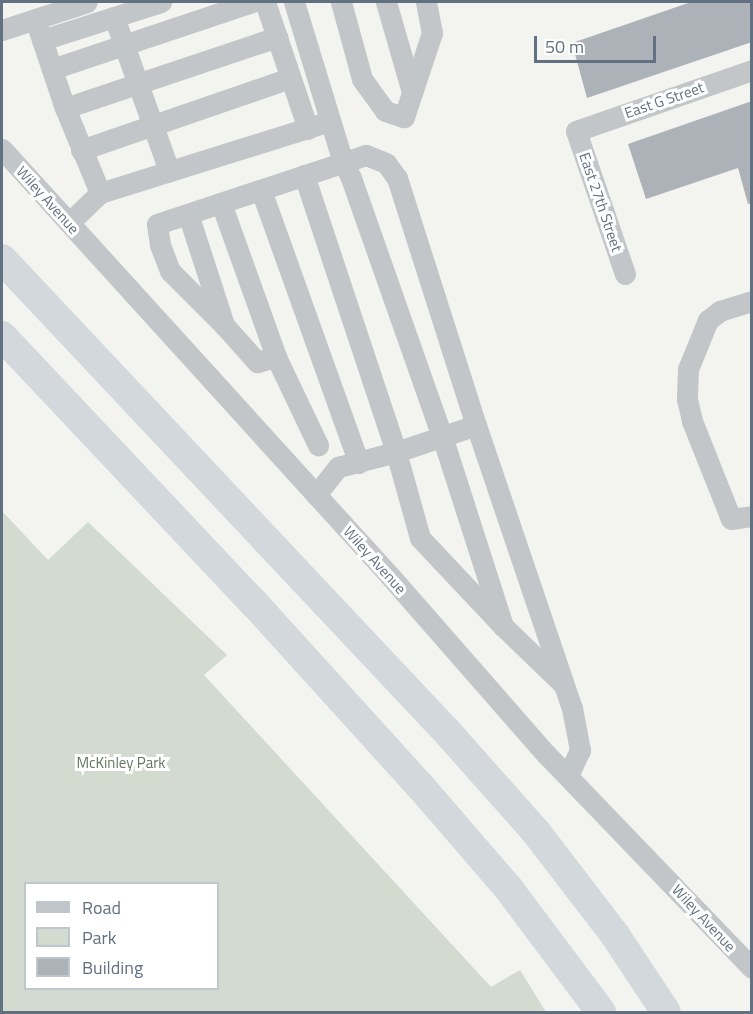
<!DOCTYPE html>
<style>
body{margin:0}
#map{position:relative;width:753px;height:1014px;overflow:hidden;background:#f3f4ef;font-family:"Titillium Web",sans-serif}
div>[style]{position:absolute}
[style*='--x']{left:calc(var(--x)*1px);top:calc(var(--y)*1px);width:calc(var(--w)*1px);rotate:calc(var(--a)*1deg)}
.green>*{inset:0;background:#d3dbd0}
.building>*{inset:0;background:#acb2b8}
.minor>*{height:21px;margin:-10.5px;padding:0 10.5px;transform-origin:10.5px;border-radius:10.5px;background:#c3c6c9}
.highway>*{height:30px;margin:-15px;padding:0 15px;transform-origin:15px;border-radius:15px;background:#d3d8dc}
span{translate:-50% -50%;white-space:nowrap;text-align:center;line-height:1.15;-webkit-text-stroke:6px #fff;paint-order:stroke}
.street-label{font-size:15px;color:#627181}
.park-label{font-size:15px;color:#647861}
.frame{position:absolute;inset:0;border:3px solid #627181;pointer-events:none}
.legend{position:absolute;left:24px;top:882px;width:195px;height:108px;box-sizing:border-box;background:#fff;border:2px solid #c0c6cd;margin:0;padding:8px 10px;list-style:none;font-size:18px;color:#627181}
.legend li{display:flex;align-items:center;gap:12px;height:30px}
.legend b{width:30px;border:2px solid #c0c6cd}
.scale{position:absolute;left:534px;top:36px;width:122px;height:27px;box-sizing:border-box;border:3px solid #627181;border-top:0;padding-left:8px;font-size:18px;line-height:21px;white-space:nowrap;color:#627181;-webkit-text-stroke:4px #fff;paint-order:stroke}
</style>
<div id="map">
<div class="green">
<div style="clip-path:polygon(evenodd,2px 511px,48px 560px,88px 522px,227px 655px,204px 675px,491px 987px,520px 970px,546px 1012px,2px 1012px,2px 511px,26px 884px,218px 884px,218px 988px,26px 988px,26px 884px)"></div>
</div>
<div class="building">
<div style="clip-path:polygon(691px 2px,752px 2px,752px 42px,587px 98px,572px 43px)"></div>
<div style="clip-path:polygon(752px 101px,752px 203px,748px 204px,738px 168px,646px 199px,628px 144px)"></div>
</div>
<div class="minor">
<div style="--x:265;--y:2;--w:134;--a:71.3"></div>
<div style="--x:294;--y:2;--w:167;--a:73"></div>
<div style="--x:343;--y:162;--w:18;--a:63"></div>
<div style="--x:351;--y:178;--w:274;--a:70.6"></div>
<div style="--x:442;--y:436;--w:200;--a:72.2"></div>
<div style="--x:341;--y:2;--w:80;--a:74.7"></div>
<div style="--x:362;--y:79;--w:39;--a:54"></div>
<div style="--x:385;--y:111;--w:20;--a:18"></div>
<div style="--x:404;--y:117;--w:89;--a:-71.6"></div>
<div style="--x:432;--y:33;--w:32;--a:-101"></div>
<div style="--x:386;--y:2;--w:94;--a:73.9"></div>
<div style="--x:114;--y:17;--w:164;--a:70.3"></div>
<div style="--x:35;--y:19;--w:94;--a:71.4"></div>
<div style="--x:65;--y:108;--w:92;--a:67.6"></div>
<div style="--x:2;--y:30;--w:89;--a:-18.2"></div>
<div style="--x:42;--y:40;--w:125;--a:-17.7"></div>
<div style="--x:52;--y:69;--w:211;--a:-18.5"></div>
<div style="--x:65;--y:108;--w:224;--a:-18.5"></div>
<div style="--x:2;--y:149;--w:577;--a:47.74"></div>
<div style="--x:390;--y:576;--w:237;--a:48.8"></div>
<div style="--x:546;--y:754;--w:297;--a:46.1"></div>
<div style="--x:81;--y:150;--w:221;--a:-19"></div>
<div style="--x:304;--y:175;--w:292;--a:71.6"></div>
<div style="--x:396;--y:452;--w:89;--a:74.4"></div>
<div style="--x:420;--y:538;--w:121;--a:46.7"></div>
<div style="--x:503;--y:626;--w:82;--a:44"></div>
<div style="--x:261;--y:190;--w:290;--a:70.3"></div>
<div style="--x:221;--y:203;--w:164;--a:70.3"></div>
<div style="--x:276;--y:357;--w:98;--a:64.5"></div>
<div style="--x:188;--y:214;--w:117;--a:72"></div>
<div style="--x:224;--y:325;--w:50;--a:48.3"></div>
<div style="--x:257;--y:362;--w:20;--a:-15"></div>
<div style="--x:69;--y:223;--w:43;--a:-44.1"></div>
<div style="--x:100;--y:193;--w:241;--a:-17.4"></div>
<div style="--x:625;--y:274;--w:151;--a:-108.9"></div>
<div style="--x:576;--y:131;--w:186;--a:-19.1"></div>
<div style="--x:752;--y:301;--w:34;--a:163"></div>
<div style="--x:720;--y:311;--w:15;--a:143"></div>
<div style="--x:708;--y:320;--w:53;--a:112.2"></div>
<div style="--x:688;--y:369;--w:30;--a:92"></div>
<div style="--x:687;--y:399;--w:23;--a:77"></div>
<div style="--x:692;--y:421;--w:105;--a:68.3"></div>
<div style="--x:731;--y:519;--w:21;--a:-8"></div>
<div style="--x:224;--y:325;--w:76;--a:-135"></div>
<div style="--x:170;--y:271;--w:28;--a:-111"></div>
<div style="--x:160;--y:245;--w:21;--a:-98"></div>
<div style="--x:157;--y:224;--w:220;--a:-18.3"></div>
<div style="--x:366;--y:155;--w:22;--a:22"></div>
<div style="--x:386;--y:163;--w:19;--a:54"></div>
<div style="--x:397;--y:178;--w:259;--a:72.3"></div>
<div style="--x:476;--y:425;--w:299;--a:71.3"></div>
<div style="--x:572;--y:708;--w:43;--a:79.2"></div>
<div style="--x:580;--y:750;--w:29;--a:115"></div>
<div style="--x:316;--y:495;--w:36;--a:-52"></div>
<div style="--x:338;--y:467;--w:60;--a:-14.5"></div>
<div style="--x:396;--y:452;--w:84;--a:-18.6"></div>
</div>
<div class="highway">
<div style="--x:2;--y:259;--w:652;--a:46.74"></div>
<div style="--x:449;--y:734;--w:131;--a:48.4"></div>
<div style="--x:536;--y:832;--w:130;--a:52.5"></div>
<div style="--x:615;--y:935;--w:92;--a:56.5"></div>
<div style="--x:2;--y:336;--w:367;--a:46.7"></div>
<div style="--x:254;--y:603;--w:248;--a:47.8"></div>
<div style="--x:421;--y:787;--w:135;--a:49.2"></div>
<div style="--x:509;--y:889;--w:154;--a:53.2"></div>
</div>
<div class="street-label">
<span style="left:664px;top:100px;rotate:-19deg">East G Street</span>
<span style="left:48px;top:200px;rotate:48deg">Wiley Avenue</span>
<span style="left:601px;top:202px;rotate:71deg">East 27th Street</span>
<span style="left:375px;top:560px;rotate:48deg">Wiley Avenue</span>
<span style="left:704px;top:918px;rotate:47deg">Wiley Avenue</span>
</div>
<div class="park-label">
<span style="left:121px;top:763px">McKinley Park</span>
</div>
<div class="frame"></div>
<ul class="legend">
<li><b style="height:8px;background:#c3c6c9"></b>Road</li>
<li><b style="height:16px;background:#d3dbd0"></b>Park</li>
<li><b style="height:16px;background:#acb2b8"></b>Building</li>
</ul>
<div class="scale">50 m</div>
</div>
